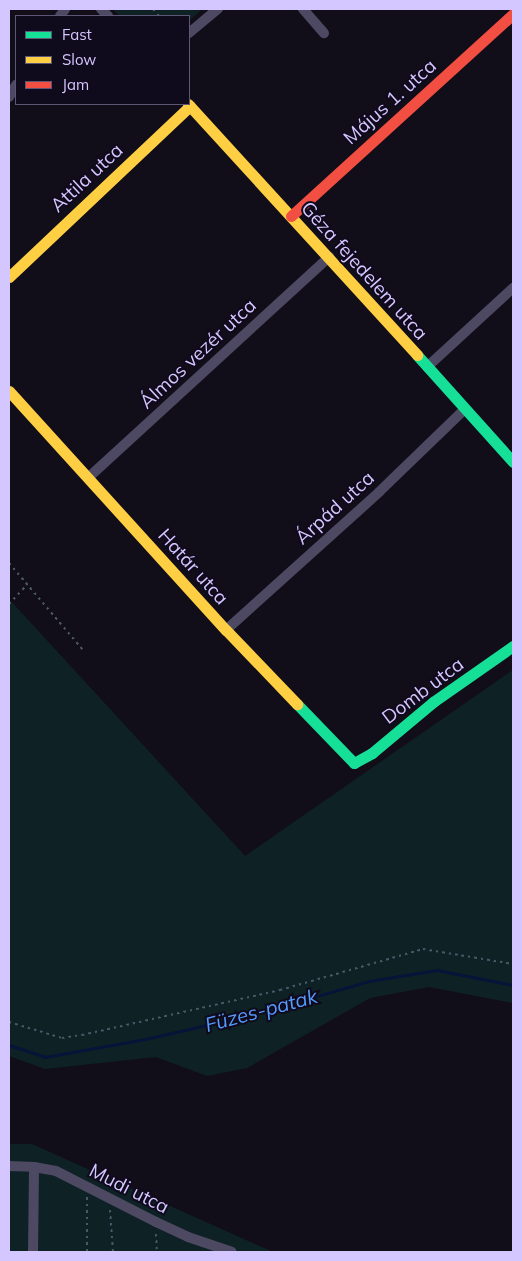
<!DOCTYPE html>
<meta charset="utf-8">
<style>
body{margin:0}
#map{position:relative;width:522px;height:1261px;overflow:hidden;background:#110e19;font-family:Mulish,sans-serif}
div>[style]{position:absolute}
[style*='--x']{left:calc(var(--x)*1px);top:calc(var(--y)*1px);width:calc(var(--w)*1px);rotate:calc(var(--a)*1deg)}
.green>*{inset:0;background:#0e2226}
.stream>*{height:3px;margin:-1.5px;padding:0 1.5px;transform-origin:1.5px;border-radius:1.5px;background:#071338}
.path>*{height:2px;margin-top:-1px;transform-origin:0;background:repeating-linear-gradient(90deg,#4a5767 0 2.5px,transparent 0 6.5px)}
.street>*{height:10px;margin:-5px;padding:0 5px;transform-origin:5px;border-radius:5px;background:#4e4963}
.fast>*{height:11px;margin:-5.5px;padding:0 5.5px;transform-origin:5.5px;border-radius:5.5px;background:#16e098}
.slow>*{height:11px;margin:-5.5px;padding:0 5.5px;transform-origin:5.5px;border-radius:5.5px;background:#ffcf43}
.jam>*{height:11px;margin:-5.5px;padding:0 5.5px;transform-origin:5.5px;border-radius:5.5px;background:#f24e42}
span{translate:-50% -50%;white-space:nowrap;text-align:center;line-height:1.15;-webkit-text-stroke:4px #100a1d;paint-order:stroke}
.street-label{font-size:19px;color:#d4c7ff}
.water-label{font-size:20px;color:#559cff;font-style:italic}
.frame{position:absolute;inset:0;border:10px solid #d4c7ff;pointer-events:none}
.legend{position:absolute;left:15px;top:15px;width:175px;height:90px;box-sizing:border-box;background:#100a1d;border:1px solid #5e5677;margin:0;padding:6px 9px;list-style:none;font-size:15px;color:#d4c7ff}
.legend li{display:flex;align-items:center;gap:10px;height:25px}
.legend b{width:25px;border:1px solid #5e5677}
</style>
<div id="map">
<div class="green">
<div style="clip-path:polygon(113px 9px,202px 9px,189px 21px,189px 16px,120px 16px)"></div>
<div style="clip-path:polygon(9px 599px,245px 856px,513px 670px,513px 1003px,429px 987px,370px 998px,247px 1068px,207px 1076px,156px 1057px,45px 1069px,9px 1056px)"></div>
<div style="clip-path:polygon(9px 1144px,32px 1144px,273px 1252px,9px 1252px)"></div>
</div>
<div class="stream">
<div style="--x:9;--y:1045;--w:38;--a:18"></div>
<div style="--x:45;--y:1057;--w:102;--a:-10.2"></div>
<div style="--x:145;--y:1039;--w:100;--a:-12.7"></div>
<div style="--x:243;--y:1017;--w:131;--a:-15.9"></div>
<div style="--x:369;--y:981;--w:69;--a:-9.2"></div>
<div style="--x:437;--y:970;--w:77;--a:11.2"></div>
</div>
<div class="path">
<div style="--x:153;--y:9;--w:9;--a:49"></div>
<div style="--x:9;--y:563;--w:116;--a:49.6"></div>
<div style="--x:9;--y:604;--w:26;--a:-47"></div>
<div style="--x:9;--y:1022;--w:55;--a:16.8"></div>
<div style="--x:62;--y:1038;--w:20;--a:-9"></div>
<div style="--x:82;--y:1035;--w:203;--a:-12.8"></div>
<div style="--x:280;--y:990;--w:149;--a:-16"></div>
<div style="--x:423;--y:949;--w:91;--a:9.5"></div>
<div style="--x:87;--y:1197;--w:55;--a:90"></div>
<div style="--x:110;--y:1210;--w:42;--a:85.9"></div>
<div style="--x:156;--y:1234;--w:18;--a:87"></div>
</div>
<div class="street">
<div style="--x:101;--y:9;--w:10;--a:45"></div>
<div style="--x:303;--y:9;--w:32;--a:49"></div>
<div style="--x:60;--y:16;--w:9;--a:-54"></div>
<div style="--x:189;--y:33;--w:38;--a:-40"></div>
<div style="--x:9;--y:97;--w:14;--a:-60"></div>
<div style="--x:427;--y:367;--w:117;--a:-42.6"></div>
<div style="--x:89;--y:477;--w:326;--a:-42.5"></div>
<div style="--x:226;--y:630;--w:206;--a:-42"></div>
<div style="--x:379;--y:492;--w:120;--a:-44"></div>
<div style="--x:9;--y:1166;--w:25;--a:2"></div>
<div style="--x:34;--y:1167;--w:22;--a:10"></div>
<div style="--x:56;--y:1171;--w:112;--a:27"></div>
<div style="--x:156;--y:1222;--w:35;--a:25"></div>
<div style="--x:188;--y:1237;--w:46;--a:18.8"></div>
<div style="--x:33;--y:1252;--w:85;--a:-89.3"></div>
</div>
<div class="fast">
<div style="--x:417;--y:355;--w:144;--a:48.1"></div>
<div style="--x:297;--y:704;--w:82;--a:46"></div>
<div style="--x:354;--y:763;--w:21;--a:-29"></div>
<div style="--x:372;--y:753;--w:80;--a:-39.9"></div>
<div style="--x:433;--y:702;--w:98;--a:-35"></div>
</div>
<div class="slow">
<div style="--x:188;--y:104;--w:340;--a:47.6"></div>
<div style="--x:9;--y:277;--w:249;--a:-43.4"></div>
<div style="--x:9;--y:391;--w:323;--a:47.8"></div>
<div style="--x:226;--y:630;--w:103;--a:46.2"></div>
</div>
<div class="jam">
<div style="--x:291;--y:216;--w:300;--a:-42.3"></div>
</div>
<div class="street-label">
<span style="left:390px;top:102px;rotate:-42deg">Május 1. utca</span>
<span style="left:87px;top:178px;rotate:-43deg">Attila utca</span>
<span style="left:364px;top:271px;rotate:48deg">Géza fejedelem utca</span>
<span style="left:198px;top:354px;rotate:-43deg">Álmos vezér utca</span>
<span style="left:335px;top:508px;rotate:-42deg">Árpád utca</span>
<span style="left:193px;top:567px;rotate:48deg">Határ utca</span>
<span style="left:423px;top:691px;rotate:-37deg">Domb utca</span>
<span style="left:129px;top:1189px;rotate:27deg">Mudi utca</span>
</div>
<div class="water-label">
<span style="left:261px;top:1010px;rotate:-15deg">Füzes-patak</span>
</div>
<div class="frame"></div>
<ul class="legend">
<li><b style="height:6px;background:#16e098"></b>Fast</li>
<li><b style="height:6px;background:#ffcf43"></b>Slow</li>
<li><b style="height:6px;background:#f24e42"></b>Jam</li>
</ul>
</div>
